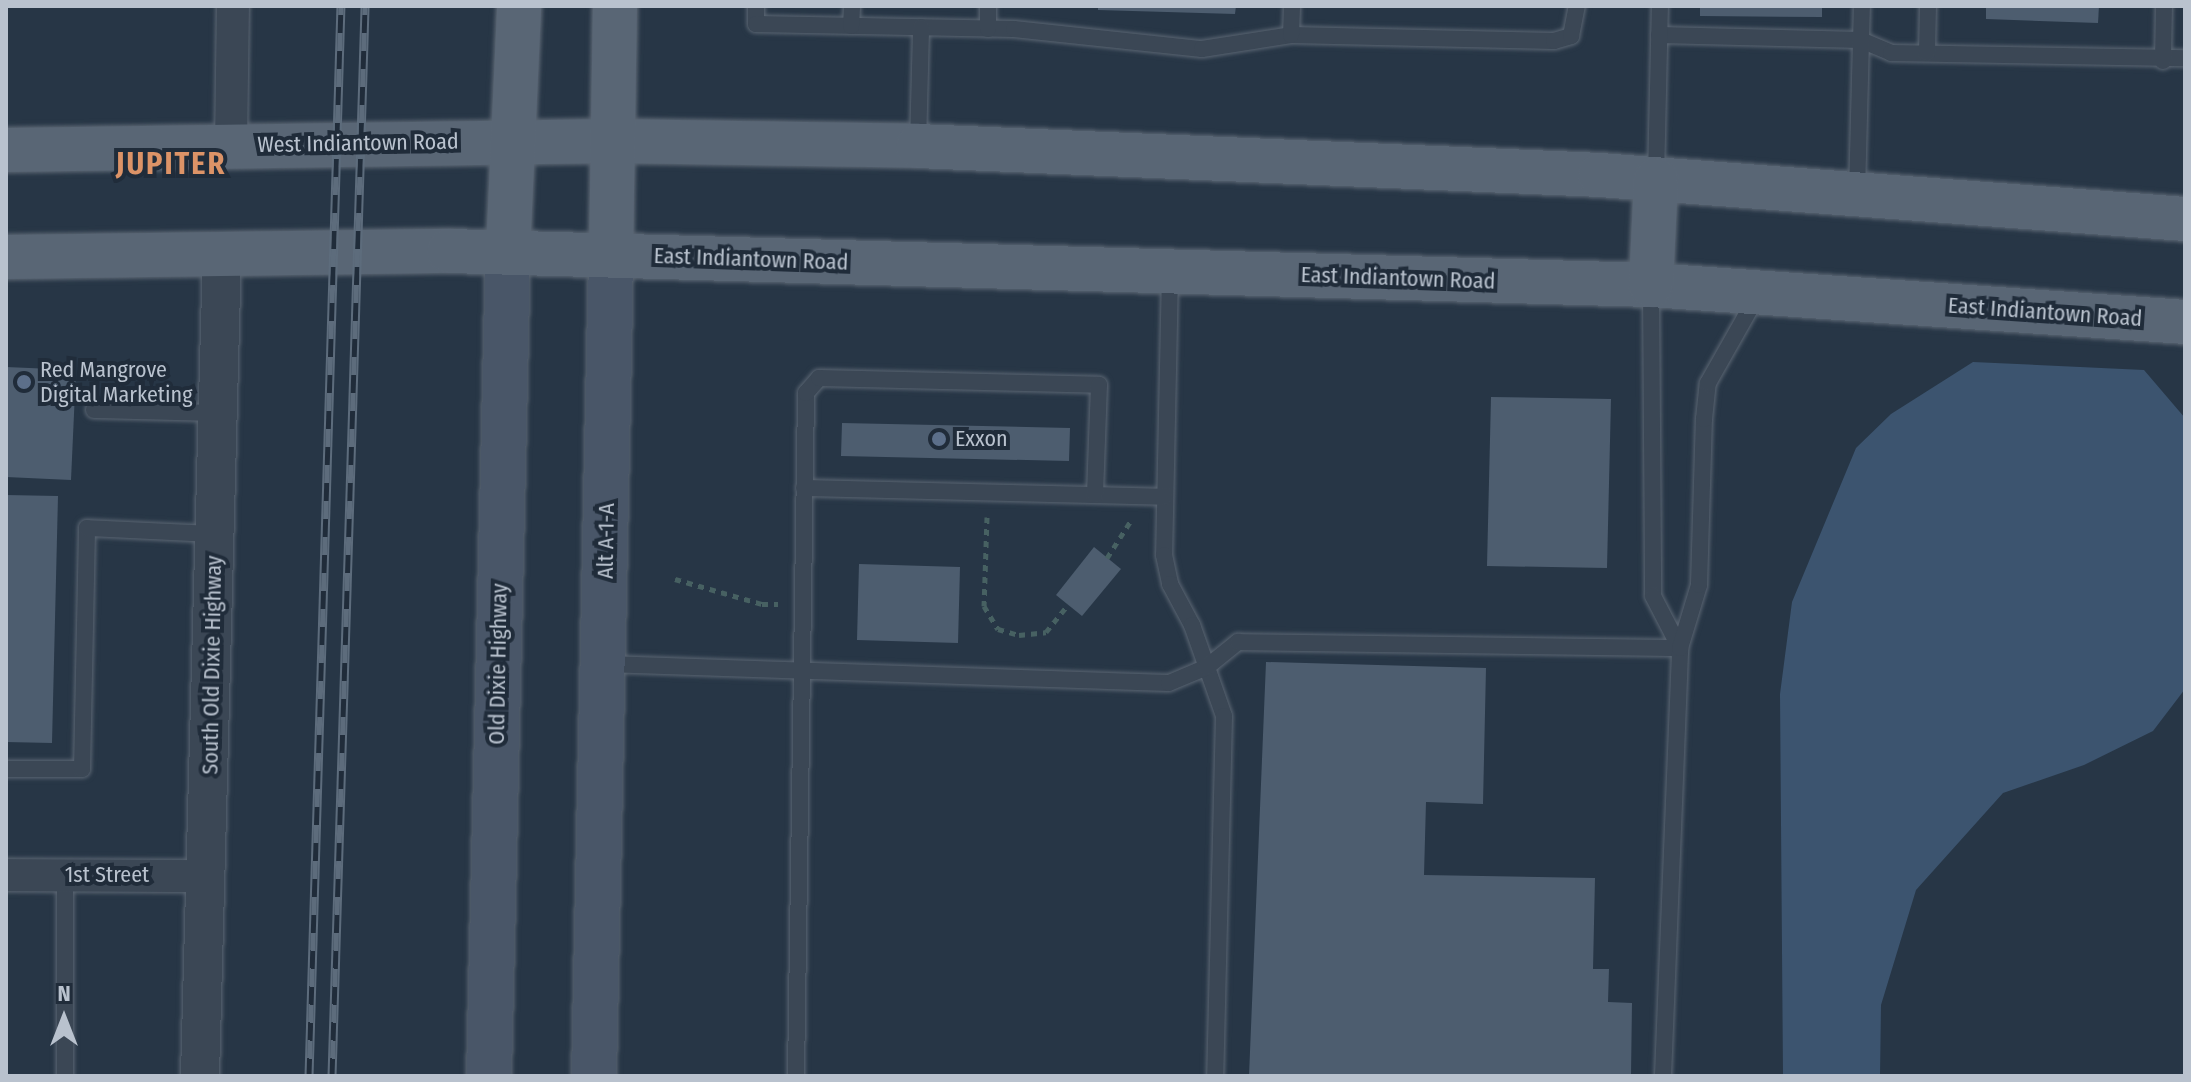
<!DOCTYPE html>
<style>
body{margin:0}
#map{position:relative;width:2191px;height:1082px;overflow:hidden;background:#273646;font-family:"Fira Sans Condensed",sans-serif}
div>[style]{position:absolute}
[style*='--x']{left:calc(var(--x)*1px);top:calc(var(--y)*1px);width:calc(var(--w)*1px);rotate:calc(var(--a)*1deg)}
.water>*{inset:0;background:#3c546f}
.building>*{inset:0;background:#4d5d6f}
.path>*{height:5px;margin-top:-2.5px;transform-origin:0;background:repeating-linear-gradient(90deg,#476162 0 6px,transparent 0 12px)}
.roads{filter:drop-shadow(0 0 2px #5a6572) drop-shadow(0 0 2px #5a6572)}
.service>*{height:16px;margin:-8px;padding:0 8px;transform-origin:8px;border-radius:8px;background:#3b4755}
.minor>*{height:32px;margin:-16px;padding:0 16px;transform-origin:16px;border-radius:16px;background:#3b4755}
.tertiary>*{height:38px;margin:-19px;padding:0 19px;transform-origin:19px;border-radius:19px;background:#3b4755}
.secondary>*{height:44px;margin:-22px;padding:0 22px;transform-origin:22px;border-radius:22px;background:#495668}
.primary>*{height:44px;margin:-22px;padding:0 22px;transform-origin:22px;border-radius:22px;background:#596675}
.rail>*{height:9px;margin-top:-4.5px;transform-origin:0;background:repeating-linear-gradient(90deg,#202c3a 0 18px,#5d6c7c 0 36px);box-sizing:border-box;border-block:2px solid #5d6c7c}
.dots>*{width:22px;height:22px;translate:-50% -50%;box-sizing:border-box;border:4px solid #202c3a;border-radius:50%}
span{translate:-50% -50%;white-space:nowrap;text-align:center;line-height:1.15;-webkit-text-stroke:8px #202c3a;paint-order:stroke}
.street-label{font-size:22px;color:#b9c2ce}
.poi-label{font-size:22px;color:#b9c2ce}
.left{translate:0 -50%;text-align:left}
.district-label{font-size:30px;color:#dc9367;font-weight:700;letter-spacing:2px}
.frame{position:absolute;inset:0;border:8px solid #b9c2ce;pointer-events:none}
.north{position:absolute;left:24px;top:978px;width:80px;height:80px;-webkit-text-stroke:6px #202c3a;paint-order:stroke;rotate:0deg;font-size:22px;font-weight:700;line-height:32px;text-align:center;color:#b9c2ce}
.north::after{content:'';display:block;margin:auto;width:28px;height:36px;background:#b9c2ce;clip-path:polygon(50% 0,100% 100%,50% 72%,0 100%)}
</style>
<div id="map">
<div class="water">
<div style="clip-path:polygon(1973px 362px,2144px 370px,2185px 418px,2185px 689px,2153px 731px,2084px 765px,2003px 793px,1916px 890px,1881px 1005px,1880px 1076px,1783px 1076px,1780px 694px,1792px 602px,1856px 448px,1891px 414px)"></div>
</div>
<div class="building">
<div style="clip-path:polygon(1098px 6px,1236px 6px,1235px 14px,1098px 10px)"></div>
<div style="clip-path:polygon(1700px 6px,1822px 6px,1822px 17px,1700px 16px)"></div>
<div style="clip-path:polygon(1986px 6px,2099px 6px,2098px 23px,1986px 19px)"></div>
<div style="clip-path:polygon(6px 367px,76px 370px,71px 480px,6px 477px)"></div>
<div style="clip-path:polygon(1491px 397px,1611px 399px,1607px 568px,1487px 566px)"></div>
<div style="clip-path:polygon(842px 423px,1070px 428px,1069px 461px,841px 456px)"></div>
<div style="clip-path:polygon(6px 495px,58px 496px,52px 743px,6px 742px)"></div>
<div style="clip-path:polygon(1094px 547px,1121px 569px,1082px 616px,1056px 595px)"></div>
<div style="clip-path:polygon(859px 564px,960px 567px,958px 643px,857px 640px)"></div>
<div style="clip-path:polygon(1266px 662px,1486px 668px,1483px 804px,1426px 802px,1424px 875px,1595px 878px,1593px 969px,1609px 969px,1608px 1002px,1632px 1003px,1631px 1076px,1249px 1076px)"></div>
</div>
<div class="path">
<div style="--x:987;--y:517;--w:89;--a:91.9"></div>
<div style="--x:984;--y:606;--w:27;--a:59"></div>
<div style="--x:998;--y:629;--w:22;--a:16"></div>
<div style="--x:1019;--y:635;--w:27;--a:-6"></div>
<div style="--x:1046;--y:632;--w:36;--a:-51"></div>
<div style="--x:1107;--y:558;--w:43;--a:-57.4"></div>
<div style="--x:675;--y:579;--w:91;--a:16"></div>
<div style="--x:762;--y:604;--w:16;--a:0"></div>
</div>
<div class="roads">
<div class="service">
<div style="--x:756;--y:6;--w:18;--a:90"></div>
<div style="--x:756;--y:24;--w:258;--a:1.1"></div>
<div style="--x:1014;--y:29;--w:189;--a:6.1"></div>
<div style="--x:1202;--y:49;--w:90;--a:-8.9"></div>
<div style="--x:1291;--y:35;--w:263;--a:1.3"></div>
<div style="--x:1554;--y:41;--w:18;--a:-16"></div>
<div style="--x:1571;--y:36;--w:31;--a:-79"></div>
<div style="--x:851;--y:26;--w:20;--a:-87"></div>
<div style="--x:988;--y:29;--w:23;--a:-90"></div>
<div style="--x:1291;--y:35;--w:29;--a:-88"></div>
<div style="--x:1659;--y:35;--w:202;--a:1.4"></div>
<div style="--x:1861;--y:40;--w:33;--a:23"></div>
<div style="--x:1891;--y:53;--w:294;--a:1"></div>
<div style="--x:1927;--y:53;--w:47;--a:-88.8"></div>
<div style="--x:2163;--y:61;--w:55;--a:-89"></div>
<div style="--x:918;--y:145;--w:118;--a:-88.5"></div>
<div style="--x:1656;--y:178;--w:172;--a:-88.7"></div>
<div style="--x:1857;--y:193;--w:187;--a:-88.5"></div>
<div style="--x:1170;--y:273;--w:282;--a:91.2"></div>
<div style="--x:1164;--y:555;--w:30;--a:78"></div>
<div style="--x:1170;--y:584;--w:47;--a:61.8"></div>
<div style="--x:1192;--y:625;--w:96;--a:70.6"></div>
<div style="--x:1224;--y:716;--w:360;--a:91.4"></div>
<div style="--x:1651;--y:288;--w:308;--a:89.6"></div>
<div style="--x:1653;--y:596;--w:59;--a:62.6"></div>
<div style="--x:94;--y:410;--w:124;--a:1.4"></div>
<div style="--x:804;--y:488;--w:361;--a:1.4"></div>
<div style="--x:606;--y:664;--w:563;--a:1.93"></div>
<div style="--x:1169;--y:683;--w:41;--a:-22.8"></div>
<div style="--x:1207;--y:667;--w:40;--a:-39"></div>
<div style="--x:1238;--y:642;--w:442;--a:0.8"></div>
<div style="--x:6;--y:769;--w:76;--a:0"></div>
<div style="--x:82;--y:769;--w:241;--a:-88.8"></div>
<div style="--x:87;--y:528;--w:128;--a:2.7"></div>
<div style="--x:65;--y:875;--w:201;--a:90"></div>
<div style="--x:796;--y:1076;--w:683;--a:-89.16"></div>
<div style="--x:806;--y:393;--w:20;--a:-49"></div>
<div style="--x:819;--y:378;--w:280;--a:1.4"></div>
<div style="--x:1099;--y:385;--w:110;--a:92.1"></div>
<div style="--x:1663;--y:1076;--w:428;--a:-87.7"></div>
<div style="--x:1680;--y:648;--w:66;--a:-73.2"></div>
<div style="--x:1699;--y:585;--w:166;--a:-88.3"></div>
<div style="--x:1704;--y:419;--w:36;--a:-84"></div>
<div style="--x:1708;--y:383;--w:98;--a:-60.5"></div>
</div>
<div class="minor">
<div style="--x:231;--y:145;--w:139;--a:-89.2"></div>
<div style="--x:6;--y:875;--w:201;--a:0.3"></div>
</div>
<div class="tertiary">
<div style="--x:200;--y:1076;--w:822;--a:-88.47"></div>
</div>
<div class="secondary">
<div style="--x:489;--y:1076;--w:824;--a:-88.68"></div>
<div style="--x:594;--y:1076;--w:821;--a:-88.81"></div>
</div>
<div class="primary">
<div style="--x:6;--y:150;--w:607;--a:-0.85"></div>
<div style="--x:613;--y:141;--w:305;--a:0.9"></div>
<div style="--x:918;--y:146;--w:683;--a:2.43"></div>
<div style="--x:1600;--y:175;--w:587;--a:4.3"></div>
<div style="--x:508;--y:252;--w:246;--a:-87.4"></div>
<div style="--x:611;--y:255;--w:249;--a:-89.1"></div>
<div style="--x:6;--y:257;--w:443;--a:-0.8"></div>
<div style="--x:449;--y:251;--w:1202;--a:1.62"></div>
<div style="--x:1651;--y:285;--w:535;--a:3.96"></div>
<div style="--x:1651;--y:285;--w:105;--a:-87.3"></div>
</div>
</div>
<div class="rail">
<div style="--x:309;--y:1076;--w:1070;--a:-88.29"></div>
<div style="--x:332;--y:1076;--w:1071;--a:-88.23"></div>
</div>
<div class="dots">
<div style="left:24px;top:382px;background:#5c6f8a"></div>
<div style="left:939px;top:439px;background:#5c6f8a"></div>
</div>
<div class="street-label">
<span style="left:358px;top:143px;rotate:-1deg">West Indiantown Road</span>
<span style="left:751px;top:259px;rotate:2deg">East Indiantown Road</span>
<span style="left:1398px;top:278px;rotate:2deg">East Indiantown Road</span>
<span style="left:2045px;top:312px;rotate:4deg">East Indiantown Road</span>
<span style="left:606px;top:541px;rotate:-89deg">Alt A-1-A</span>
<span style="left:498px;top:664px;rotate:-89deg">Old Dixie Highway</span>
<span style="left:212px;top:665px;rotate:-89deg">South Old Dixie Highway</span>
<span style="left:107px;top:875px">1st Street</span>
</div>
<div class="poi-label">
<span class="left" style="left:40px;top:382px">Red Mangrove<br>Digital Marketing</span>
<span class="left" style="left:955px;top:439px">Exxon</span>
</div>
<div class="district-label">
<span style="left:171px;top:164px">JUPITER</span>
</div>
<div class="frame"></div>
<div class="north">N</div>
</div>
